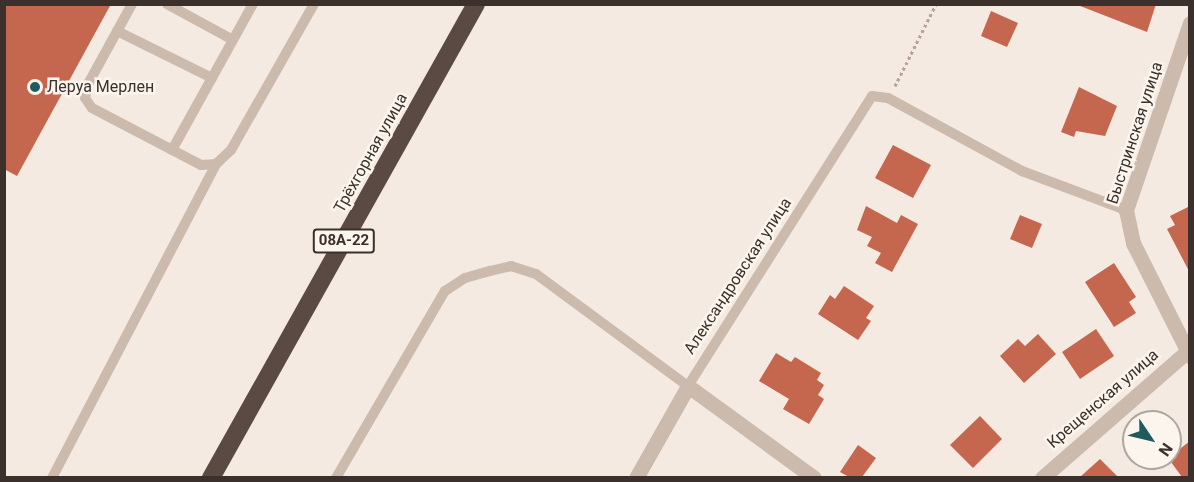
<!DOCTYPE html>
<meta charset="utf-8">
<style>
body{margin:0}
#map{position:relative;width:1194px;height:482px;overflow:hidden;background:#f4eae1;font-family:Roboto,sans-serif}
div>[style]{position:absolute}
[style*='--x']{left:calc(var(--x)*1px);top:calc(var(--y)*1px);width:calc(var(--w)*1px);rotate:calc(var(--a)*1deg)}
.building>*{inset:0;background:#c5674e}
.path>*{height:3px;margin-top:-1.5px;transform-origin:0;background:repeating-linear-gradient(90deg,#b8a497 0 3px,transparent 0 6px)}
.lane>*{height:10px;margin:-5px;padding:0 5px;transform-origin:5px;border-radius:5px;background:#ccbaad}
.street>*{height:15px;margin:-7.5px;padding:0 7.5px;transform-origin:7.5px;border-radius:7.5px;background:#ccbaad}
.highway>*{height:18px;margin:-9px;padding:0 9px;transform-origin:9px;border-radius:9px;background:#5b4a43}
.dots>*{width:16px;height:16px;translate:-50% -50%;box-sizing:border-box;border:3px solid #fbf5ee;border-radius:50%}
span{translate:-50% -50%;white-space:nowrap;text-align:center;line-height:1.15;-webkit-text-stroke:5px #fbf5ee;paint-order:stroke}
.shield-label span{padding:2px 4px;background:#fbf5ee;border:2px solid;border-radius:4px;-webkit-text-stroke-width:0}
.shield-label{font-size:15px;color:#3b302b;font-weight:700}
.poi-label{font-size:16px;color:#3b302b}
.left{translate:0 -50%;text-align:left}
.street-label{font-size:16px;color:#3b302b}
.frame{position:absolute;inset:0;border:6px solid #3b302b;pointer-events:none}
.north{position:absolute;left:1122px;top:410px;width:60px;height:60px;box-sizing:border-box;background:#fbf5ee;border:2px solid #aea6a0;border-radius:50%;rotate:125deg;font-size:16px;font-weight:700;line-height:24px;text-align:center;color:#3b302b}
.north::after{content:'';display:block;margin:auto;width:21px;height:27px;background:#215a5c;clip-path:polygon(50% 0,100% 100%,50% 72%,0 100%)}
</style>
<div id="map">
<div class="building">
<div style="clip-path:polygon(4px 4px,111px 4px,17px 176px,4px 169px)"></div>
<div style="clip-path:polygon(1075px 4px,1156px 4px,1147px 32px)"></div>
<div style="clip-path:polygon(991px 11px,1018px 23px,1007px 47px,981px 36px)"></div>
<div style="clip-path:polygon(1079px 87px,1117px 106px,1105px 136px,1076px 131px,1074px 137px,1061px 132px)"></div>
<div style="clip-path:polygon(893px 145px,931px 165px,913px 198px,875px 178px)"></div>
<div style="clip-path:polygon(866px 206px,897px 223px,901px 215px,918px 224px,892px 272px,875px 263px,881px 253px,867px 246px,872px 237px,857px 230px)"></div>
<div style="clip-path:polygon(1190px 206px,1190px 273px,1167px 229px,1175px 225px,1170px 216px)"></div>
<div style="clip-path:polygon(1020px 215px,1042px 224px,1032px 248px,1010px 239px)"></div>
<div style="clip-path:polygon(1114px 263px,1136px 297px,1129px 302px,1136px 313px,1114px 327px,1085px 282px)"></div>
<div style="clip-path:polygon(844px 286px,874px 306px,866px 318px,871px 321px,858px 340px,818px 314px,830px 295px,835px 299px)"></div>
<div style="clip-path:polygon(1096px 329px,1114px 356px,1080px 379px,1062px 352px)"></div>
<div style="clip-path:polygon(1038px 334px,1056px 354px,1024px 383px,1000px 356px,1018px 339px,1025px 346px)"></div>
<div style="clip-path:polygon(776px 353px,791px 362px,795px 357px,821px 373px,817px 380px,824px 385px,818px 395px,824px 399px,809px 424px,783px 409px,789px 399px,759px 381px)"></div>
<div style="clip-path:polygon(980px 416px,1002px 439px,973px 468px,950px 445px)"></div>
<div style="clip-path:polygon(1190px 441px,1190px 477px,1182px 477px,1168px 458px)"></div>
<div style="clip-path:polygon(858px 445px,876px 458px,862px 477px,849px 477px,840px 472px)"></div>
<div style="clip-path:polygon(1100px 459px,1118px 477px,1080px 477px)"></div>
</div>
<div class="path">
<div style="--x:895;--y:86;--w:92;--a:-63.4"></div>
</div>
<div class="lane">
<div style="--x:132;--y:4;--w:91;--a:118.8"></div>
<div style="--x:88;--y:84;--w:14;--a:102"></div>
<div style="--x:85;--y:98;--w:12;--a:55"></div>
<div style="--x:92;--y:108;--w:123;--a:27.6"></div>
<div style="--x:201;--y:165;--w:15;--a:-4"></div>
<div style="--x:216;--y:164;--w:21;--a:-43"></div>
<div style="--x:231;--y:150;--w:168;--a:-60.4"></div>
<div style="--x:167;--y:4;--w:75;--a:28.6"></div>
<div style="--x:117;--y:31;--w:106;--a:26.3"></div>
<div style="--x:172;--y:150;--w:167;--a:-61"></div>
<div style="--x:52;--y:478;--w:354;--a:-62.4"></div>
<div style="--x:336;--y:478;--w:216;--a:-59.8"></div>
<div style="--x:445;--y:291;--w:24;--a:-33"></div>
<div style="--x:465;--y:278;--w:26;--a:-16"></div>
<div style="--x:490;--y:271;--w:22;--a:-13"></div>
<div style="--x:511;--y:266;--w:26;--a:18"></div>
<div style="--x:536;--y:274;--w:189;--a:36.4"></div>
<div style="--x:688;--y:386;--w:343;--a:-57.6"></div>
<div style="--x:872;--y:96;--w:16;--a:7"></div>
<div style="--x:888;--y:98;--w:153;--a:28.6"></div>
<div style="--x:1022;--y:171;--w:111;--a:20.6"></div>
</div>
<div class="street">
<div style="--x:1190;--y:23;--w:198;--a:108.9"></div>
<div style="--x:1126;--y:210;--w:34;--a:78"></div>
<div style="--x:1133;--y:243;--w:127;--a:63.2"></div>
<div style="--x:636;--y:478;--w:106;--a:-60.5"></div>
<div style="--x:688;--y:386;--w:156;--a:36.1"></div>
<div style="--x:1042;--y:478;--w:196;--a:-41.1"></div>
</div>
<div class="highway">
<div style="--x:211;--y:478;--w:543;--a:-60.79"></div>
</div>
<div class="dots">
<div style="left:35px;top:87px;background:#215a5c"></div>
</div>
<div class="shield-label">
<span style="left:344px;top:241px">08А-22</span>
</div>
<div class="poi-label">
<span class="left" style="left:47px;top:87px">Леруа Мерлен</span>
</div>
<div class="street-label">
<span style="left:1135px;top:133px;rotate:-72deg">Быстринская улица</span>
<span style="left:371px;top:153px;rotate:-61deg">Трёхгорная улица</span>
<span style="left:738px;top:276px;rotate:-57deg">Александровская улица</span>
<span style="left:1103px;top:399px;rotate:-41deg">Крещенская улица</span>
</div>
<div class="frame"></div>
<div class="north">N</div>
</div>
